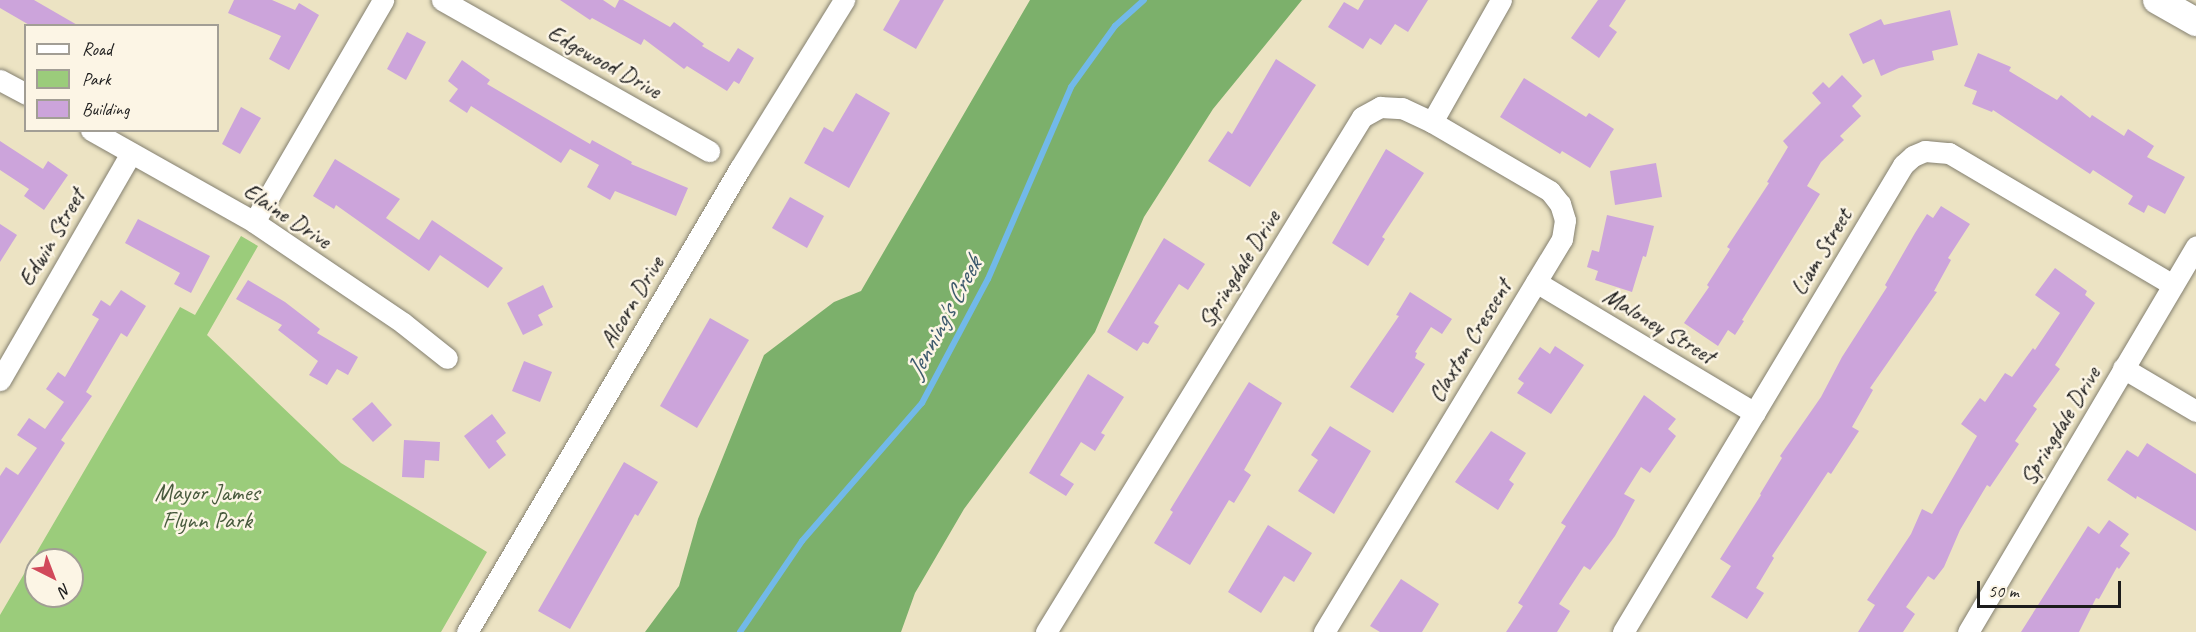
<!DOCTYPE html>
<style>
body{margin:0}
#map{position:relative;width:2196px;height:632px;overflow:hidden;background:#ece3c3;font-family:Caveat,sans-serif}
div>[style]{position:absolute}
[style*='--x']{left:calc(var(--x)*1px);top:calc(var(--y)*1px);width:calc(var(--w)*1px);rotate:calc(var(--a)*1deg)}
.green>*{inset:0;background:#9bcc7b}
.forest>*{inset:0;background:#7cb06b}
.stream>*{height:6px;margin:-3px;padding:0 3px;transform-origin:3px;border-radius:3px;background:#72b9e9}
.building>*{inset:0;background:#cca4db}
.roads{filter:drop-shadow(0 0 2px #848070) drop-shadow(0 0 2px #848070)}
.minor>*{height:21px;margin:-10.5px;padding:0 10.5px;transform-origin:10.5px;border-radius:10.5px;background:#fff}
.secondary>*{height:28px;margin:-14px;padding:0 14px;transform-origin:14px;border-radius:14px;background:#fff}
span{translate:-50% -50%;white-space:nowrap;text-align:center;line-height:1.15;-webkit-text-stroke:5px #fcf5e5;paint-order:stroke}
.street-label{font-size:24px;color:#1c1c1c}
.park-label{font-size:24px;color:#485a3d}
.water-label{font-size:26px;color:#3e5b6e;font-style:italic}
.legend{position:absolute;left:24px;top:24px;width:195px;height:108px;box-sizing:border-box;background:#fcf5e5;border:2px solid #a29e95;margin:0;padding:8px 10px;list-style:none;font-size:18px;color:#1c1c1c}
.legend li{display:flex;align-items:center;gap:12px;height:30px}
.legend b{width:30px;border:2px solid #a29e95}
.north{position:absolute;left:24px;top:548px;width:60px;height:60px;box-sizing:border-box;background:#fcf5e5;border:2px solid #a29e95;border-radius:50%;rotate:138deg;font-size:16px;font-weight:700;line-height:24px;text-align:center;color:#1c1c1c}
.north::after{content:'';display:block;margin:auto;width:21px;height:27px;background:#d1495b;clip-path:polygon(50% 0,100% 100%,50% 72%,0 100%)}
.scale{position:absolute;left:1977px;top:581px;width:144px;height:27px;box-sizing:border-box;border:3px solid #1c1c1c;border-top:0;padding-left:8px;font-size:18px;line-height:21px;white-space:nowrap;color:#1c1c1c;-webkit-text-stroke:4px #fcf5e5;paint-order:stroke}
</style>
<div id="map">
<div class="green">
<div style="clip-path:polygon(evenodd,241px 236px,258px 246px,207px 335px,341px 463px,487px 552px,441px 632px,0 632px,0 615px,180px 307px,195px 315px,241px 236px,36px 560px,72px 560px,72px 596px,36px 596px,36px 560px)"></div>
</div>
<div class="forest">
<div style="clip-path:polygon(1030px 0,1302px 0,1213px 109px,1144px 217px,1095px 332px,964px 509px,915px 593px,901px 632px,645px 632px,679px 586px,698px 519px,764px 355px,834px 302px,861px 291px)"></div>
</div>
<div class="stream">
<div style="--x:740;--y:632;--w:110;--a:-55.7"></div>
<div style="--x:802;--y:541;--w:183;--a:-49"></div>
<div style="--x:922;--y:403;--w:140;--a:-62"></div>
<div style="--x:988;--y:279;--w:209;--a:-66.6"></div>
<div style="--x:1071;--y:87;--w:75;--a:-54.2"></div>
<div style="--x:1115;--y:26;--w:39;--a:-42"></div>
</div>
<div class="building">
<div style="clip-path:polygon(0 0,34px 0,79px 26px,31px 26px,0 8px)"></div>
<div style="clip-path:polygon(234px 0,272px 0,295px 10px,299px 3px,319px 15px,289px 70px,269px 59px,281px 36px,228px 13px)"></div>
<div style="clip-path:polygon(560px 0,603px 0,615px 8px,619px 0,623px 0,670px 27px,674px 22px,704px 44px,702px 46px,729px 62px,738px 48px,754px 58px,739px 84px,734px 81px,727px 91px,687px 66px,684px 69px,644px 39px,641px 45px,592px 18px,590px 20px)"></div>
<div style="clip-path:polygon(900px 0,944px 0,916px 49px,883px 30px)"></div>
<div style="clip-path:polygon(1364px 0,1428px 0,1408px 32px,1395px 24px,1381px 45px,1370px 38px,1363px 49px,1328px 27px,1344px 2px,1358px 10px)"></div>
<div style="clip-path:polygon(1598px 0,1626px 0,1609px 26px,1617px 32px,1599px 58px,1571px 38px)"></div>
<div style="clip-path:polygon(1950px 10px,1958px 45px,1932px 51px,1934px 60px,1899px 68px,1881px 76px,1874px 59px,1863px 64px,1849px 34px,1881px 19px,1884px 25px)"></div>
<div style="clip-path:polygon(407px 32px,426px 42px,406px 80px,387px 69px)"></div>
<div style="clip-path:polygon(1978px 53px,2011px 67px,2009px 71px,2057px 100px,2061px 95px,2090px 118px,2092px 115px,2124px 136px,2128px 129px,2154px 146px,2147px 157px,2185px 177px,2165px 214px,2148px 205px,2144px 213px,2128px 204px,2133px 196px,2093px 170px,2090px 174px,1993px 110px,1992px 112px,1972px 104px,1977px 91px,1964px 86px)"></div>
<div style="clip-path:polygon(1276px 59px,1316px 85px,1250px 187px,1208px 161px,1228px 131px,1232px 134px)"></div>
<div style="clip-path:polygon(462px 60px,490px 80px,487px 84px,590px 144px,592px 140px,632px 162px,631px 164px,688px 188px,676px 216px,615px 191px,610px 200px,587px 187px,599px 165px,570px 149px,561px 163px,471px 106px,467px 113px,449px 101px,458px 89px,448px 81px)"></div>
<div style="clip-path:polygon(1842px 75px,1862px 96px,1852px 106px,1861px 116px,1840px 136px,1844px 140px,1821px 162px,1807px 186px,1820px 194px,1742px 320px,1744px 321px,1735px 335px,1728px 330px,1718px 346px,1684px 323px,1709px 287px,1707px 285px,1730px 249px,1727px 247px,1769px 183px,1767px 182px,1788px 147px,1783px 141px,1821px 103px,1812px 93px,1823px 82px,1829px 88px)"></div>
<div style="clip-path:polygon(1524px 78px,1586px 117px,1589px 113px,1614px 129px,1590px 168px,1562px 151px,1560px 154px,1500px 117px)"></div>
<div style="clip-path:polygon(856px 93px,890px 113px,849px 188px,804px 163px,824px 127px,833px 132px)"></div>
<div style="clip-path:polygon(241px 107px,261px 118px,240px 154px,222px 144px)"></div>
<div style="clip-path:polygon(0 141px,43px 169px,48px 161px,68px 175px,44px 210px,24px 196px,29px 189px,0 170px)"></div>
<div style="clip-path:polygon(1386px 149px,1424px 173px,1382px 237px,1385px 239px,1368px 266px,1332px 243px)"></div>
<div style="clip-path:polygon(335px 159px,400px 199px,386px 218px,419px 240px,432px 220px,503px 268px,488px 288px,440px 255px,429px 271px,336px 205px,334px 209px,313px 196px)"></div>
<div style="clip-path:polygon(1656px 163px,1662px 197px,1615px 205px,1610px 171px)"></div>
<div style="clip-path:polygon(790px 197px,824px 216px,807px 248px,772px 228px)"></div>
<div style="clip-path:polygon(1941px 206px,1970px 224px,1948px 258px,1951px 260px,1934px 291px,1937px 292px,1870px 388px,1873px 390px,1852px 427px,1859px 431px,1831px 474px,1828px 472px,1772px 556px,1774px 558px,1756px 588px,1764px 593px,1747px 619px,1711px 597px,1731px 566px,1720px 559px,1761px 495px,1760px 494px,1782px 458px,1780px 456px,1821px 397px,1842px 357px,1887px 287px,1885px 285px,1915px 233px,1927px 214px,1933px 218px)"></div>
<div style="clip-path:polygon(1607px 215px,1654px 226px,1646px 257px,1643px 256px,1632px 292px,1595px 280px,1598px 271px,1587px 267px,1592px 250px,1599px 252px)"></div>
<div style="clip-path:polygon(138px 219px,210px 256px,191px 293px,174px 284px,180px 273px,125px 243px)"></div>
<div style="clip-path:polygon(0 224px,17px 235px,0 262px)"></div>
<div style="clip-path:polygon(1164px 238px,1205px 264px,1188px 290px,1179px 284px,1154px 323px,1159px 326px,1148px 344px,1143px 342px,1137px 351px,1107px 332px)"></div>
<div style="clip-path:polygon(2055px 268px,2087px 291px,2085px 295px,2095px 303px,2055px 365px,2060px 369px,2033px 406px,2037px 409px,2015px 441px,2019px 444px,1990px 487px,1987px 485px,1960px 530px,1944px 567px,1934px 580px,1928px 576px,1906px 607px,1915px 614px,1903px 632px,1858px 632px,1875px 605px,1867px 600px,1911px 534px,1922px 509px,1932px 514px,1977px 436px,1961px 424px,1980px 398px,1985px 402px,2005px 373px,2012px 377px,2033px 348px,2035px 350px,2060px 313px,2035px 295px)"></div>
<div style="clip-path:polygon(248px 280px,285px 302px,320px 329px,317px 333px,358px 357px,348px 375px,337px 369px,327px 385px,309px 375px,318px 361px,278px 330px,282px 325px,236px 299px)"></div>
<div style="clip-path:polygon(543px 285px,553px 307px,538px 315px,543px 325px,523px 335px,507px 303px)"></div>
<div style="clip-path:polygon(121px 290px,146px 306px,127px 337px,121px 333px,86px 392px,92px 396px,61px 440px,65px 443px,0 544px,0 476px,6px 467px,18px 475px,37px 448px,17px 435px,29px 418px,45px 429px,64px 402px,46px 389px,58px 372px,65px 377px,99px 319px,92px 315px,101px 300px,110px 306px)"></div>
<div style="clip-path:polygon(1410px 292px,1452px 319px,1442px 334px,1431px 327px,1415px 352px,1417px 353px,1415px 358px,1425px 364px,1393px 413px,1350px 387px,1399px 316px,1396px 315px)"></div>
<div style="clip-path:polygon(710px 318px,749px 340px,697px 428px,660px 406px)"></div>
<div style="clip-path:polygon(1555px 346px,1584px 365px,1551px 414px,1517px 393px,1524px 383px,1518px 379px,1540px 347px,1550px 354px)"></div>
<div style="clip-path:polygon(524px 361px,552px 372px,540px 402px,512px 391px)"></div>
<div style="clip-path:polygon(1088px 374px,1124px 397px,1101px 433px,1105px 435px,1095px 451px,1081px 442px,1060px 475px,1074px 484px,1066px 496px,1029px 473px)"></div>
<div style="clip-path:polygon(1249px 382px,1282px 403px,1244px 470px,1251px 475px,1234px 503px,1229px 500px,1190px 565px,1154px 543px,1173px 512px,1170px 510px)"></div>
<div style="clip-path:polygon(1644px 395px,1676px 419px,1668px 429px,1676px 436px,1650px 473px,1641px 467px,1624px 494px,1635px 500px,1615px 536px,1590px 570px,1584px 566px,1559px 604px,1570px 611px,1557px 632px,1506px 632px,1523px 606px,1518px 603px,1566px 526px,1561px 523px)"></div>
<div style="clip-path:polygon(372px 402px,392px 425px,373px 442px,352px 419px)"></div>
<div style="clip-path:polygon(492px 414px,506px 433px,496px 441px,506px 455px,489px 469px,464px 436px)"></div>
<div style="clip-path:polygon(1330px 426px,1371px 451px,1334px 514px,1298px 491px,1318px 460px,1311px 455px)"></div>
<div style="clip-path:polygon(1491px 431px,1526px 453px,1509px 480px,1514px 484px,1498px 510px,1455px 482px)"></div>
<div style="clip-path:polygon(404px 440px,440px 442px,439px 461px,425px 460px,424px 478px,402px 477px)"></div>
<div style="clip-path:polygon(2147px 443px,2196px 474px,2196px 531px,2137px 496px,2136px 499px,2107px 480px,2127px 450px,2138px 457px)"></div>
<div style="clip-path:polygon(624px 462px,658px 482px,638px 516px,635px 514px,570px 629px,538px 611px)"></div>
<div style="clip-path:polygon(2109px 520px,2129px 534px,2120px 546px,2130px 553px,2119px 569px,2117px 567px,2099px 599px,2096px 598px,2079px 632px,2021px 632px,2088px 526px,2099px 534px)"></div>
<div style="clip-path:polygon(1268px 525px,1312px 553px,1294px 582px,1284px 576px,1261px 613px,1228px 592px)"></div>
<div style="clip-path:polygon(1401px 579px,1439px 604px,1422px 632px,1380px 632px,1370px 626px)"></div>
</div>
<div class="roads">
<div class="minor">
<div style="--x:442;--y:0;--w:307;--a:29.5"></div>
<div style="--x:0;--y:80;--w:30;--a:28"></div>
<div style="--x:91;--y:130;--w:187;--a:29.4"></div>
<div style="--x:254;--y:222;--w:180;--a:34.1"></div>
<div style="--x:403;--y:323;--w:56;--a:38.5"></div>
<div style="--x:254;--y:222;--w:257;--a:-59.8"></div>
<div style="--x:1536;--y:282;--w:255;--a:30.9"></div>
<div style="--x:2123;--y:368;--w:85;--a:30.5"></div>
<div style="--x:0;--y:380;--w:262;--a:-60"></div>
<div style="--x:467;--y:632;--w:538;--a:-59.53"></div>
<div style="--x:740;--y:168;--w:198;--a:-58.2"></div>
<div style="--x:1046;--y:632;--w:604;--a:-58.47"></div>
<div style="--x:1362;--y:117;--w:21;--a:-29"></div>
<div style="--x:1380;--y:107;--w:22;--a:3"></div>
<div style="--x:1402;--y:108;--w:33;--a:25"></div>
<div style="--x:1432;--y:122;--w:140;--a:-60.5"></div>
<div style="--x:1324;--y:632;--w:459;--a:-58.8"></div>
<div style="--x:1562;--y:239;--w:19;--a:-81"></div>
<div style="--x:1565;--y:220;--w:17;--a:-107"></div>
<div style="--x:1560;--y:204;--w:16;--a:-128"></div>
<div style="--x:1550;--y:191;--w:137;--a:-149.7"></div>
<div style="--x:1623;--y:632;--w:545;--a:-59.05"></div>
<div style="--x:1903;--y:165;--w:13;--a:-42"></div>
<div style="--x:1913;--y:156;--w:13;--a:-23"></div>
<div style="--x:1925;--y:151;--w:24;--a:5"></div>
<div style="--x:1949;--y:153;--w:260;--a:30.5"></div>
<div style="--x:1968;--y:632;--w:448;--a:-59.4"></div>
</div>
<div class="secondary">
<div style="--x:2157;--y:0;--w:45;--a:29.4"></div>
</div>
</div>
<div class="street-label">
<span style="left:604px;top:62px;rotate:29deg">Edgewood Drive</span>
<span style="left:287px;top:216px;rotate:33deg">Elaine Drive</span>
<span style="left:52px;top:238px;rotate:-60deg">Edwin Street</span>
<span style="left:1821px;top:252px;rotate:-59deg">Liam Street</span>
<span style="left:1239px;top:269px;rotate:-58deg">Springdale Drive</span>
<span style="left:632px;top:302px;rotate:-59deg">Alcorn Drive</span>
<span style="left:1659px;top:326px;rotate:31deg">Maloney Street</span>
<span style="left:1470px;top:341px;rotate:-59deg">Claxton Crescent</span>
<span style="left:2060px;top:426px;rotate:-59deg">Springdale Drive</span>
</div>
<div class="park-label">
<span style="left:207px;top:507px">Mayor James<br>Flynn Park</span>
</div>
<div class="water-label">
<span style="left:944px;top:318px;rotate:-62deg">Jenning's Creek</span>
</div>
<ul class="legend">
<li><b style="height:8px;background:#fff"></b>Road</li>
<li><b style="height:16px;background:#9bcc7b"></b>Park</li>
<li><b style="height:16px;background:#cca4db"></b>Building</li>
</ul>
<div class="north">N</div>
<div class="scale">50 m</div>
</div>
